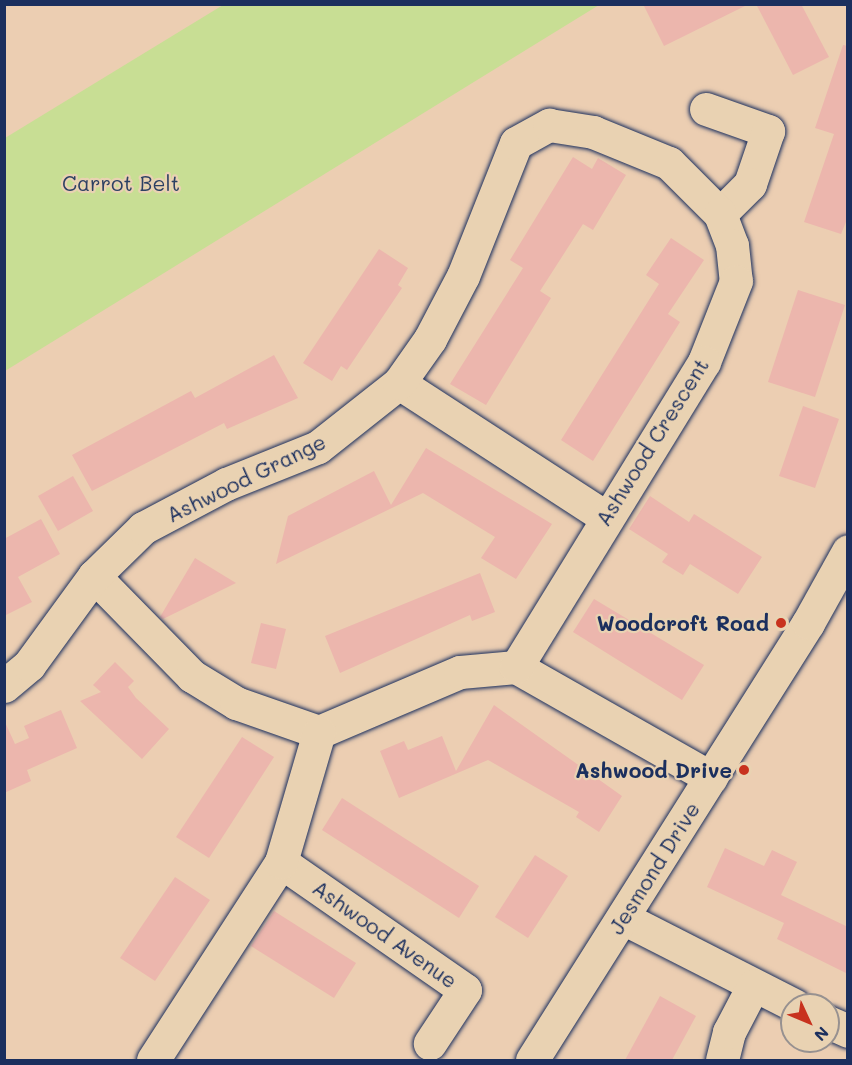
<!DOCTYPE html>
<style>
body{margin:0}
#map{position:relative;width:852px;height:1065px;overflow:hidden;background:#ecceb2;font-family:Mali,sans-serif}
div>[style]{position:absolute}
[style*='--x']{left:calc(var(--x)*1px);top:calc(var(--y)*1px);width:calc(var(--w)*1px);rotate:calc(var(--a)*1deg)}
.green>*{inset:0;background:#c8de94}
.building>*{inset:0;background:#ecb6ad}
.roads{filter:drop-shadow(0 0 2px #1b2f5e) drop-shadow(0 0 2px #1b2f5e)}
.minor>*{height:33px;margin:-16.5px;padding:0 16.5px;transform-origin:16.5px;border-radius:16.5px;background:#e9d2b2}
.tertiary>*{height:33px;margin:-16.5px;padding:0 16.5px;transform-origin:16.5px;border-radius:16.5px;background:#e9d2b2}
.dots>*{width:16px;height:16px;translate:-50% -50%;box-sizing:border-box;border:3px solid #e9d2b2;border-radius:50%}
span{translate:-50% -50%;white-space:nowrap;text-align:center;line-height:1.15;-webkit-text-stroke:4.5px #e9d2b2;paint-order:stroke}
.park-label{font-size:21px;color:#2c4063}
.street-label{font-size:21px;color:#1b2f5e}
.poi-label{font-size:21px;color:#1b2f5e;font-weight:700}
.right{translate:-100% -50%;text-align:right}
.frame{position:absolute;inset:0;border:6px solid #1b2f5e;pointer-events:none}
.north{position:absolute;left:780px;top:993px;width:60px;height:60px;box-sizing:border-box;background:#e9d2b2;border:2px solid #979190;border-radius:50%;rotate:134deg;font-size:16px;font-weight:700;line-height:24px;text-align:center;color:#1b2f5e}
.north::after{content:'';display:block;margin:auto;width:21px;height:27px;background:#c8321e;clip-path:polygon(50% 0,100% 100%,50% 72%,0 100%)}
</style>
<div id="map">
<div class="green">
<div style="clip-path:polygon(223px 5px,599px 5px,5px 371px,5px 138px)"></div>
</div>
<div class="building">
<div style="clip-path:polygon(643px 4px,749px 4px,664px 46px)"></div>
<div style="clip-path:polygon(756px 4px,801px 4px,829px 57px,793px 75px)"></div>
<div style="clip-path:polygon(843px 45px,848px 46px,848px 217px,841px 234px,804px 222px,834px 134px,815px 128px)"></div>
<div style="clip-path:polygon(573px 157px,592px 169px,598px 158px,626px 175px,593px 230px,583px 224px,540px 291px,551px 298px,486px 405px,450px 384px,523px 268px,510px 260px)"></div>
<div style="clip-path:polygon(671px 238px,704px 260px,668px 314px,680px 322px,593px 461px,561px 440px,659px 284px,646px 275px)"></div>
<div style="clip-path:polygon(379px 249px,408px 268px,398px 285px,402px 288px,347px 370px,341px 366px,332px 381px,303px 363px)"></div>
<div style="clip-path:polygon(798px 290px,845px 305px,815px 397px,768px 382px)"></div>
<div style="clip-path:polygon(274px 355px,298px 398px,227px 429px,224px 423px,92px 491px,72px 455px,191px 391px,195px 398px)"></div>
<div style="clip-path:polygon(803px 406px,839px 419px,815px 488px,779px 476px)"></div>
<div style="clip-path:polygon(426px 448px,552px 524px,516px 579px,481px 558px,495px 537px,423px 493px,276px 564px,288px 516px,374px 471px,391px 505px)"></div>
<div style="clip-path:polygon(73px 476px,93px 511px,58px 531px,38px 496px)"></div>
<div style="clip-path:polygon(650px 496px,689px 522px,694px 514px,762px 557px,738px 594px,690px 564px,683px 575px,662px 562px,668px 554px,629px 529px)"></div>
<div style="clip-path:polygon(41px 519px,60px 554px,18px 577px,32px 602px,4px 616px,4px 539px)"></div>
<div style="clip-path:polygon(195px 558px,236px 583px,163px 619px,160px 617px)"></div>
<div style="clip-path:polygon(480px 573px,495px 612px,472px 621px,470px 615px,340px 673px,325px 636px)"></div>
<div style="clip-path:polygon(594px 599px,704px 665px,682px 700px,573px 632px)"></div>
<div style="clip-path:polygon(261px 623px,286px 629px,276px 669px,251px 663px)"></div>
<div style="clip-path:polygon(115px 662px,134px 681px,128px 687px,136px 698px,169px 729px,142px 759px,80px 701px,101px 692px,93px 685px)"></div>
<div style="clip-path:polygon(494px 705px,622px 796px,599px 832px,576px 817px,579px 812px,488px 760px,399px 798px,380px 751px,404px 741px,408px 750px,442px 736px,456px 771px)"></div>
<div style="clip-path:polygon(61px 710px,77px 748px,27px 770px,31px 781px,4px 793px,4px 720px,15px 744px,29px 738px,24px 726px)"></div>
<div style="clip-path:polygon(242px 737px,274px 757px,209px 858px,176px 837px)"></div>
<div style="clip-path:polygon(342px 798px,479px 886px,459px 918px,322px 830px)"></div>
<div style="clip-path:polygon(725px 848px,764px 866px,772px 850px,797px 862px,781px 895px,848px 927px,848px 974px,777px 939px,784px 923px,707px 887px)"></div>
<div style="clip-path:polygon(535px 855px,568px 876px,528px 938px,495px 917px)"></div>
<div style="clip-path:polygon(175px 877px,210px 900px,155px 981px,120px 958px)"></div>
<div style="clip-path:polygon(274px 911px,356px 963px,334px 998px,251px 946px)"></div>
<div style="clip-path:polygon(660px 996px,696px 1016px,672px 1060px,625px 1060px)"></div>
</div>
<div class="roads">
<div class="minor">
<div style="--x:706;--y:109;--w:66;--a:19.5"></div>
<div style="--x:768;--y:131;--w:56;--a:108.8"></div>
<div style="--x:750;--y:184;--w:42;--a:135"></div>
<div style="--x:399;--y:383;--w:246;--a:33"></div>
<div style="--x:94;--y:576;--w:140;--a:45.6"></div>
<div style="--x:192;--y:676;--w:52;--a:31.5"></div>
<div style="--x:236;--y:703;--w:88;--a:19.3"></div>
<div style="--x:319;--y:732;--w:153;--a:-23.1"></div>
<div style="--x:460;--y:672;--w:56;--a:-5.1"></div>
<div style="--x:516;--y:667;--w:224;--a:29.6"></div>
<div style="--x:4;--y:686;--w:33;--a:-40"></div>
<div style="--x:29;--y:665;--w:110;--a:-53.9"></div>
<div style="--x:94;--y:576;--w:69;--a:-44.4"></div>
<div style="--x:143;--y:528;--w:94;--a:-27.9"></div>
<div style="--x:226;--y:484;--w:99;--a:-21.9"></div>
<div style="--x:318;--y:447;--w:103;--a:-38.3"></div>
<div style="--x:399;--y:383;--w:54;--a:-54.8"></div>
<div style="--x:430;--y:339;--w:71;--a:-62.4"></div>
<div style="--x:463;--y:276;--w:143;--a:-68.3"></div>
<div style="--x:516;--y:143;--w:38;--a:-29"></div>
<div style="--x:549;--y:125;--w:45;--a:9"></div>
<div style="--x:593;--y:132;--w:82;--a:22.2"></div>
<div style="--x:669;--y:163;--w:72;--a:45"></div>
<div style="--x:720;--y:214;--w:33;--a:69"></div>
<div style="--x:732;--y:245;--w:36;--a:84"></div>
<div style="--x:736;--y:281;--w:87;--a:111.6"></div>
<div style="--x:704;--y:362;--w:358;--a:121.6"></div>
<div style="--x:281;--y:862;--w:224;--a:34.8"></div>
<div style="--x:465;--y:990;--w:64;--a:123.4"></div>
<div style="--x:623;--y:918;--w:192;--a:27"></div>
<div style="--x:828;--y:1022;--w:22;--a:24"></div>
<div style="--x:153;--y:1060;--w:236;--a:-57.1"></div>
<div style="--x:281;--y:862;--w:135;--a:-73.7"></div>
<div style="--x:722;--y:1060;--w:29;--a:-76"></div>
<div style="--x:729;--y:1032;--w:52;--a:-62.4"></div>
</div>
<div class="tertiary">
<div style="--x:532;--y:1060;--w:517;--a:-57.72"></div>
<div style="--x:808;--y:623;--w:82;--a:-60.9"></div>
</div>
</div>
<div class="dots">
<div style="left:781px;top:623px;background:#c8321e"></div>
<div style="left:744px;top:770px;background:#c8321e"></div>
</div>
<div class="park-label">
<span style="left:121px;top:183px">Carrot Belt</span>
</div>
<div class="street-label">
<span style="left:652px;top:442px;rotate:-58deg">Ashwood Crescent</span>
<span style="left:246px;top:478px;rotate:-26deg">Ashwood Grange</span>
<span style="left:654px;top:868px;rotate:-58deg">Jesmond Drive</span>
<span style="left:385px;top:934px;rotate:35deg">Ashwood Avenue</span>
</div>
<div class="poi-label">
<span class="right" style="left:769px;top:623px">Woodcroft Road</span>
<span class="right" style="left:732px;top:770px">Ashwood Drive</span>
</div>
<div class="frame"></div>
<div class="north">N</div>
</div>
